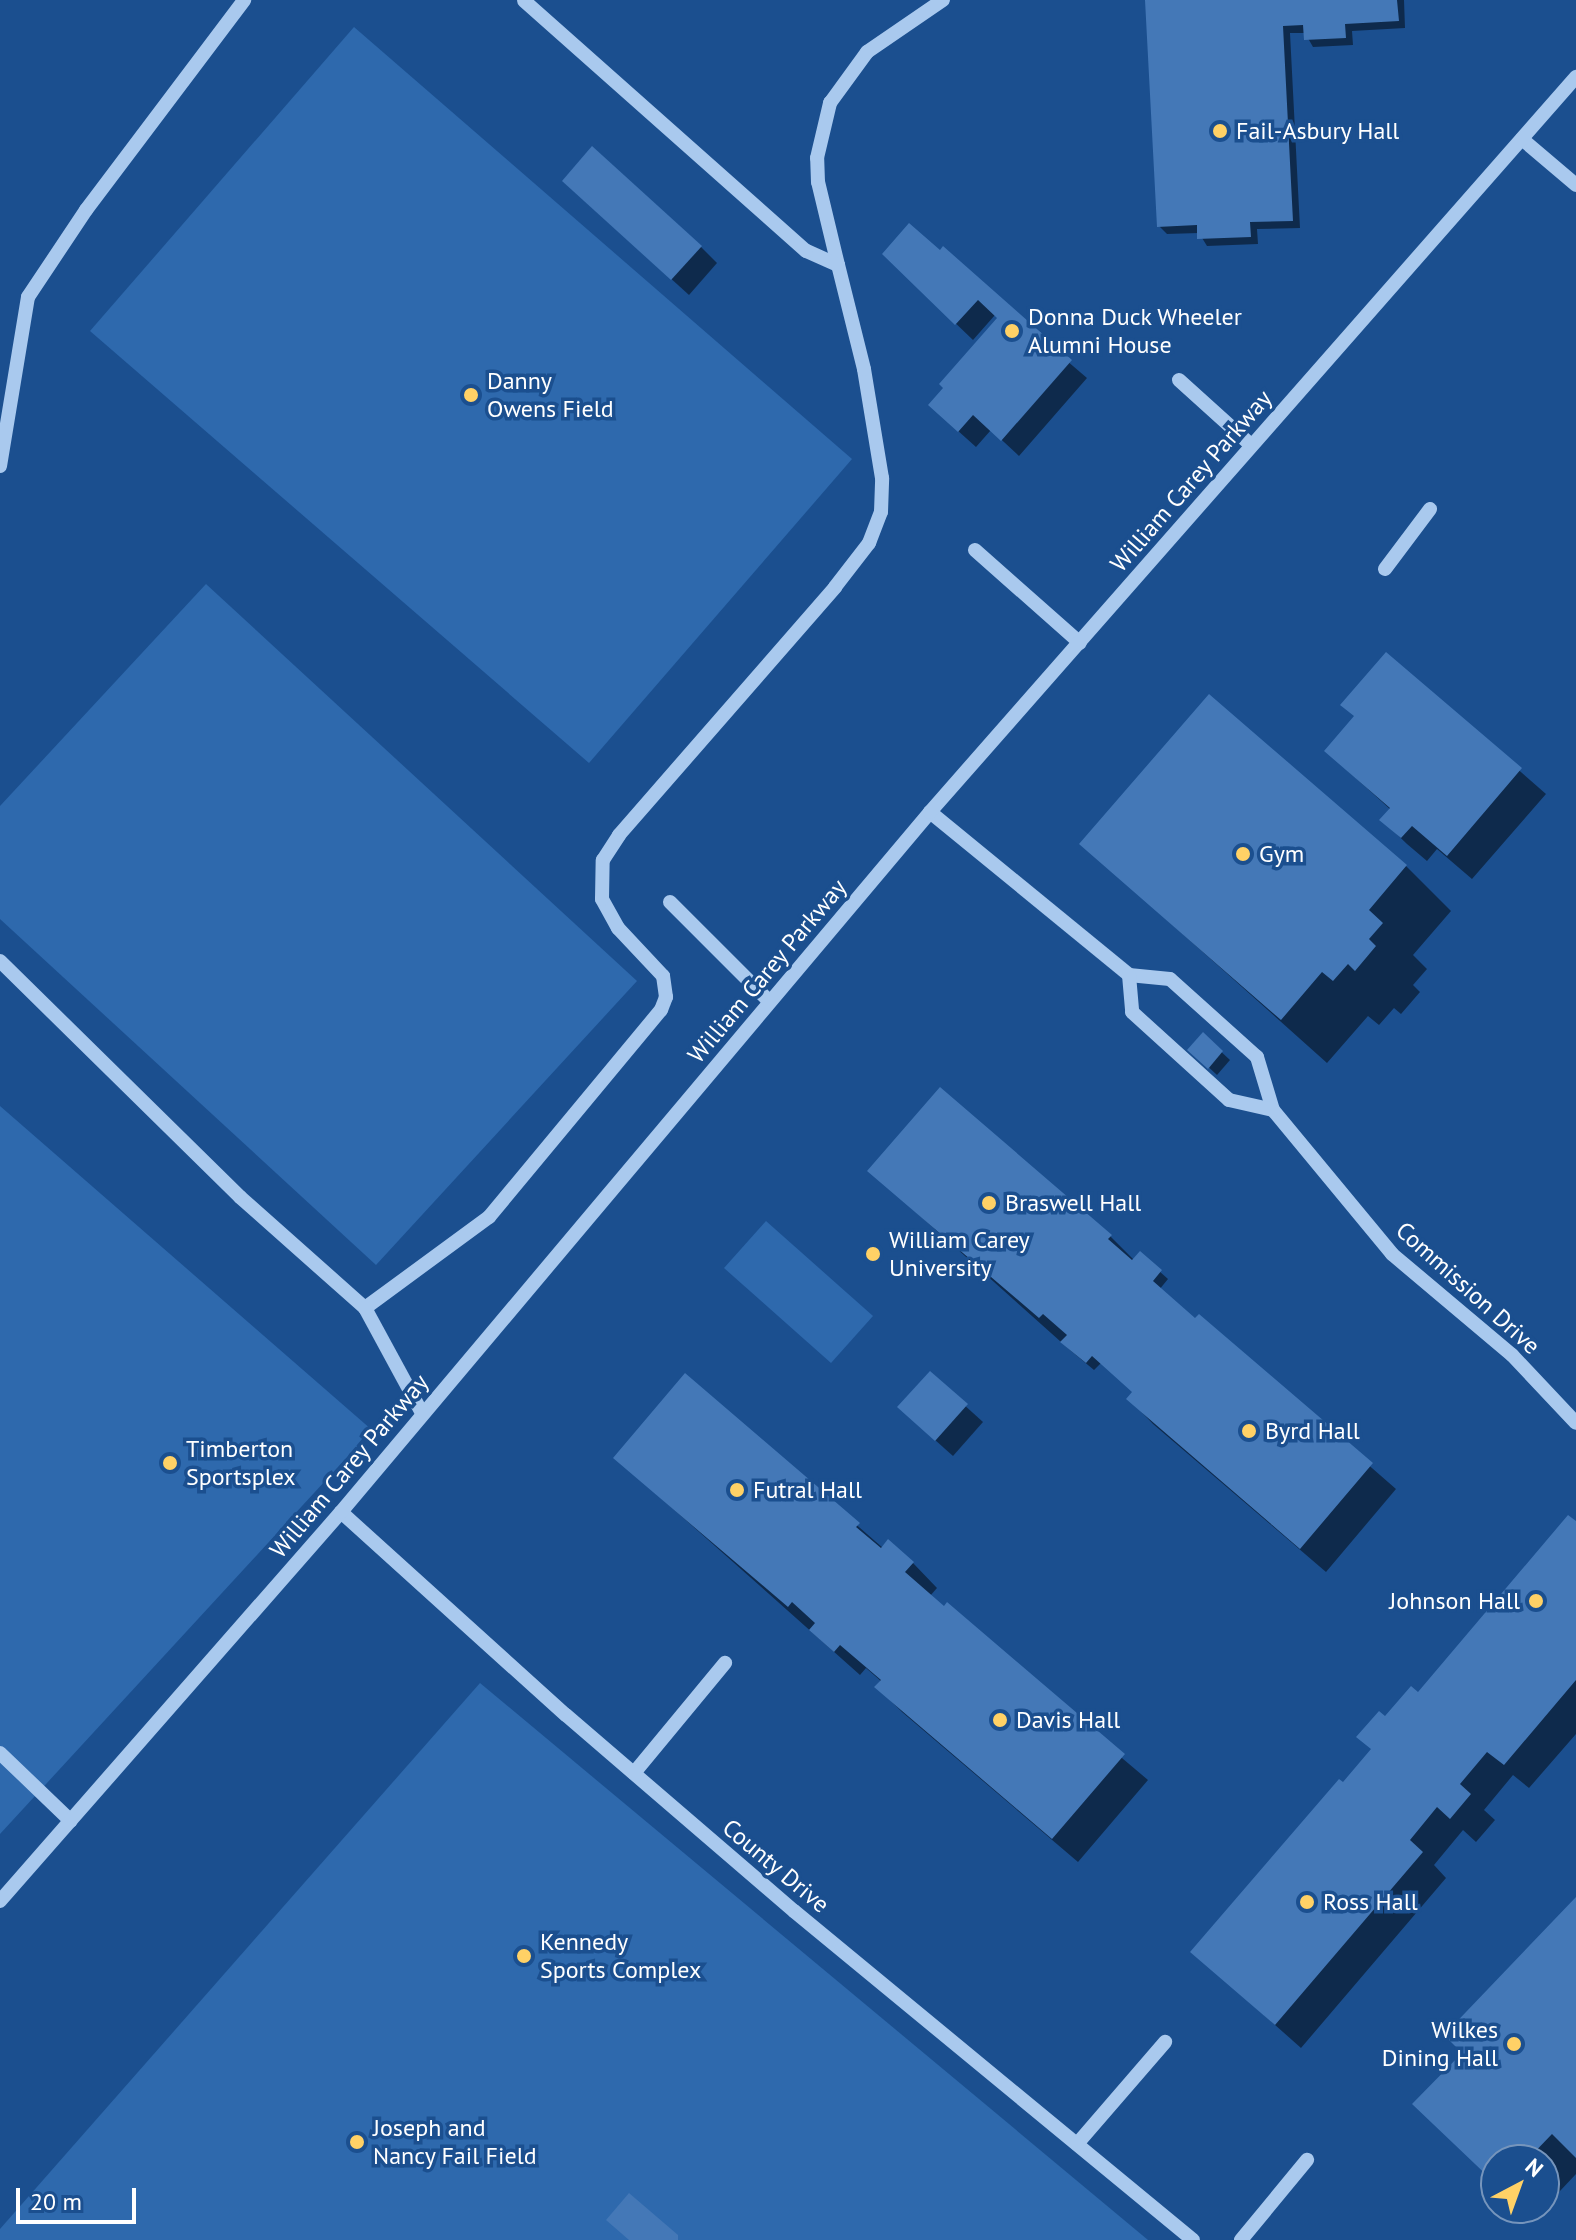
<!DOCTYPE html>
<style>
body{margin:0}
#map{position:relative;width:1576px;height:2240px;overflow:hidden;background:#1b4f8f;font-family:"PT Sans",sans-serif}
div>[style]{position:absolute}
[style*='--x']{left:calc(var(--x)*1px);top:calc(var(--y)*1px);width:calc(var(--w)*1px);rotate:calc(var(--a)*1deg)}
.green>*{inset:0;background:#2e69ad}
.shadow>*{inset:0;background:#0007}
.building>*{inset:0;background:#4478b7}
.minor>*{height:14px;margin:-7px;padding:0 7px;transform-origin:7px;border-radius:7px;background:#a9c9ee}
.dots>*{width:22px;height:22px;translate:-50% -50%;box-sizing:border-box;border:4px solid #1b4f8f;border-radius:50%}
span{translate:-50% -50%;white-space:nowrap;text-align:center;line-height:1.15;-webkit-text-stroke:7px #1b4f8f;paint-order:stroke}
.poi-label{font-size:24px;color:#fff}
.left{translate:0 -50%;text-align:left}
.right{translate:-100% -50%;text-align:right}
.street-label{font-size:24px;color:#fff}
.north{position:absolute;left:1480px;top:2144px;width:80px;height:80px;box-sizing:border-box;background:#1b4f8f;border:2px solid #7695bc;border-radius:50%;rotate:41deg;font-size:22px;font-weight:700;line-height:32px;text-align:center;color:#fff}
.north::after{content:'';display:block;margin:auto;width:28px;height:36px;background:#ffd166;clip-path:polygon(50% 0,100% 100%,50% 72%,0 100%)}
.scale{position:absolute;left:16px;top:2188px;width:120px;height:36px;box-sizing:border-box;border:4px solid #fff;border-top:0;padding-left:10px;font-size:24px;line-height:28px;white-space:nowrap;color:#fff;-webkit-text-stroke:6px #1b4f8f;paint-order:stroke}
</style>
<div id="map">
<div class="green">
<div style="clip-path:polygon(354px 27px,852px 459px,589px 763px,90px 331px)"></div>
<div style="clip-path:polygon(206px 584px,637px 981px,376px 1265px,0 919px,0 806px)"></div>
<div style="clip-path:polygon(0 1106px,372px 1430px,0 1834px)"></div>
<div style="clip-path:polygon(766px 1221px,873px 1316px,831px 1363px,724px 1268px)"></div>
<div style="clip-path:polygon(480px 1683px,1148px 2240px,0 2240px,0 2229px)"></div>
</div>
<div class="shadow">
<div style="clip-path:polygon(1147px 0,1404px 0,1405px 28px,1352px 31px,1353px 45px,1313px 47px,1305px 33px,1290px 33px,1300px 228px,1257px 229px,1258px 244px,1207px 246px,1199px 233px,1167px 234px,1159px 226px)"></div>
<div style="clip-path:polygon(581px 197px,701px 247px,717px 263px,689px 295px)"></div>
<div style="clip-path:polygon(909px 226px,1087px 378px,1019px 456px,991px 430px,976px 447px,947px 421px,1000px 319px,995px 315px,973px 340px,901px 271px)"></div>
<div style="clip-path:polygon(1387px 654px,1546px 794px,1472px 879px,1437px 849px,1427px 861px,1407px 844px,1382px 820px,1391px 810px,1326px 751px,1356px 717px)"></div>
<div style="clip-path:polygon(1082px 844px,1406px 866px,1451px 911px,1413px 955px,1427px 969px,1413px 985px,1420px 992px,1401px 1014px,1394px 1008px,1379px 1025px,1368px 1016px,1327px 1063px)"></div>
<div style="clip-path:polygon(1203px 1035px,1230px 1060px,1217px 1075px,1190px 1050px)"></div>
<div style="clip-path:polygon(870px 1171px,1110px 1236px,1134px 1260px,1140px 1254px,1168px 1279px,1159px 1290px,1195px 1321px,1199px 1317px,1396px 1489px,1326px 1572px,1153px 1424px,1129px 1399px,1135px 1392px,1101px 1363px,1094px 1370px,1070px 1350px)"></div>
<div style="clip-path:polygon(930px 1374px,983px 1422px,953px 1456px,916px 1423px)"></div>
<div style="clip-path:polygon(686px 1376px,883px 1548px,913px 1563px,937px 1588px,930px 1596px,1148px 1780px,1078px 1862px,902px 1712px,877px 1687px,882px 1682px,866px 1668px,860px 1675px,616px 1458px)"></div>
<div style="clip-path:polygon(1576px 1524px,1576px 1734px,1529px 1788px,1513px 1775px,1484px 1810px,1495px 1820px,1476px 1842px,1463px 1830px,1434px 1865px,1446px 1878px,1301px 2048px,1193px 1952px,1373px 1751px,1385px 1719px,1418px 1695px)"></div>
<div style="clip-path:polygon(1576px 1900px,1576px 2174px,1544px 2208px,1544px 2160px,1496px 2160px,1496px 2183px,1464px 2053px)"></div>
<div style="clip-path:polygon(1522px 2208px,1544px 2208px,1534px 2219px)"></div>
</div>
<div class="building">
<div style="clip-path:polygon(1145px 0,1397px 0,1399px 21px,1345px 24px,1346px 38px,1304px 40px,1303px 25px,1283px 26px,1293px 221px,1250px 222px,1251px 237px,1197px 239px,1197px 225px,1157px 227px)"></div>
<div style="clip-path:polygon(592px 146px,702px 246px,671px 280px,562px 181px)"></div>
<div style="clip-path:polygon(909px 223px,940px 250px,943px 246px,1072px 360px,1001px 441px,973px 415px,958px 432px,928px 405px,943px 388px,939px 384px,997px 318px,978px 300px,955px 325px,882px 254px)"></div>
<div style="clip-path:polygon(1386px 652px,1522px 768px,1447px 856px,1412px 826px,1401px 838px,1379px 820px,1390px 808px,1324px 751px,1354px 716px,1340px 705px)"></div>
<div style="clip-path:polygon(1209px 694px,1407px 865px,1369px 910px,1383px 923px,1369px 939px,1376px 946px,1355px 971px,1348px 964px,1333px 981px,1322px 972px,1281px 1020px,1079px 844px)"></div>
<div style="clip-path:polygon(1203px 1032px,1223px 1051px,1208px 1069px,1187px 1050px)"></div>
<div style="clip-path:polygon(940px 1087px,1112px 1235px,1108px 1239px,1132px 1260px,1140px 1251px,1162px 1270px,1153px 1281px,1195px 1318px,1199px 1314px,1373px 1463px,1300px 1549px,1126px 1399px,1132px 1392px,1092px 1356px,1086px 1363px,1060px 1342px,1067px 1335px,1043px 1314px,1039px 1318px,867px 1171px)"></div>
<div style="clip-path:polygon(930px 1371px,968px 1404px,935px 1441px,897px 1407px)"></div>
<div style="clip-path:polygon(685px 1373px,860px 1523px,856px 1527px,881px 1548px,888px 1539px,914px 1562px,905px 1572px,944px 1606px,947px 1602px,1125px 1754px,1052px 1839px,874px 1687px,881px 1680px,840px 1645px,834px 1652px,809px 1630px,815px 1623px,792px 1602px,788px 1607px,613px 1458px)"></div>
<div style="clip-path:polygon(1568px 1515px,1576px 1521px,1576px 1680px,1504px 1765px,1487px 1752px,1460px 1784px,1471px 1794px,1450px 1819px,1437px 1807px,1410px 1840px,1423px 1852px,1275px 2025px,1190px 1952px,1339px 1779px,1343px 1782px,1371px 1749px,1356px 1737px,1379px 1711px,1385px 1716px,1411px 1686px,1418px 1692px)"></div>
<div style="clip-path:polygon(1576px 1897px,1576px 2158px,1552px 2134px,1527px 2160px,1496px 2160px,1496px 2184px,1412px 2104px,1462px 2053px,1444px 2035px)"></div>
<div style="clip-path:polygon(629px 2193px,678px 2235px,678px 2240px,629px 2240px,606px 2220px)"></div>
</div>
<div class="minor">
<div style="--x:1522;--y:139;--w:71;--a:40.4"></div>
<div style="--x:838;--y:265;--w:85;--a:-103.5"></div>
<div style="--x:818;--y:182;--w:24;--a:-92"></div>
<div style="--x:817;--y:158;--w:57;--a:-76.7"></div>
<div style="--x:830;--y:103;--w:63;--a:-54"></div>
<div style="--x:867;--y:52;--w:92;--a:-34.4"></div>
<div style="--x:1179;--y:380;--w:97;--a:42.1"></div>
<div style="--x:0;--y:466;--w:171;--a:-80.6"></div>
<div style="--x:28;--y:297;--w:105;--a:-56.3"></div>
<div style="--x:86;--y:210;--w:263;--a:-53"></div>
<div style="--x:975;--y:550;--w:140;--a:41.5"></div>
<div style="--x:1385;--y:569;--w:75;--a:-53.1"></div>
<div style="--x:930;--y:812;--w:257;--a:39.3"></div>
<div style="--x:1129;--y:975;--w:41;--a:5.6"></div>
<div style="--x:1170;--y:979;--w:117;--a:41.9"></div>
<div style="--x:1257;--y:1057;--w:55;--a:73.2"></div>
<div style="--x:1273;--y:1110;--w:187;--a:50.4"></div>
<div style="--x:1392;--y:1254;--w:157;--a:40.1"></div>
<div style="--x:1512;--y:1355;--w:93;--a:46.7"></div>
<div style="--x:670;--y:902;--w:141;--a:45"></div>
<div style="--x:0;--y:961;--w:337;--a:44.5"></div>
<div style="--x:240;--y:1197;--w:167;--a:41.6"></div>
<div style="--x:365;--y:1308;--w:119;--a:61.5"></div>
<div style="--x:1129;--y:975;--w:37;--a:85"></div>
<div style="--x:1132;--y:1012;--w:131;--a:42.2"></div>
<div style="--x:1229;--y:1100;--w:45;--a:12.8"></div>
<div style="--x:365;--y:1308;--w:154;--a:-36.3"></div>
<div style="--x:489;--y:1217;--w:269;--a:-50.3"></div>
<div style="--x:661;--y:1010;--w:14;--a:-69"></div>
<div style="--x:666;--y:997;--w:21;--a:-98"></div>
<div style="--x:663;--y:976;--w:66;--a:-133.2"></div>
<div style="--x:618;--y:928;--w:33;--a:-119"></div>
<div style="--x:602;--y:899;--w:39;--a:-89"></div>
<div style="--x:603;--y:860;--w:30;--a:-57"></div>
<div style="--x:619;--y:835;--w:329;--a:-48.9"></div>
<div style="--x:835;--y:587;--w:56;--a:-52.3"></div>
<div style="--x:869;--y:543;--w:33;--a:-69"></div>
<div style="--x:881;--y:512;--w:34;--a:-88"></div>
<div style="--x:882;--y:478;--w:110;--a:-99.4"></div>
<div style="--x:864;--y:369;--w:107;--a:-104"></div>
<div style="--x:838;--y:265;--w:35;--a:-156"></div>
<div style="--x:806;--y:251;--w:377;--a:-138.4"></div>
<div style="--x:341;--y:1512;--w:303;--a:42.1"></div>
<div style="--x:566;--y:1715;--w:301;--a:40.7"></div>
<div style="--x:794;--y:1911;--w:517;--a:39.51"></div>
<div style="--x:0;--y:1753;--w:98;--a:43.8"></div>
<div style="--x:634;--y:1773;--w:143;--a:-50.4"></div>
<div style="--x:0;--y:1901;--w:517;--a:-48.76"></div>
<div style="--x:341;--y:1512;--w:915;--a:-49.92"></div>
<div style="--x:930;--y:812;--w:979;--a:-48.69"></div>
<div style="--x:1077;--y:2144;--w:135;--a:-49.2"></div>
<div style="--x:1241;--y:2240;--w:104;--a:-50.5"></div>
</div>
<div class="dots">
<div style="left:1220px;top:131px;background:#ffd166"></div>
<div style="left:1012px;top:331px;background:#ffd166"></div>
<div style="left:471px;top:395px;background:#ffd166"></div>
<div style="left:1243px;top:854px;background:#ffd166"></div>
<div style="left:989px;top:1203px;background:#ffd166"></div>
<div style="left:873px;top:1254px;background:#ffd166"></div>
<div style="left:1249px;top:1431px;background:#ffd166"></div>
<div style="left:170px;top:1463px;background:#ffd166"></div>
<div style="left:737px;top:1490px;background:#ffd166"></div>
<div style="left:1536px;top:1601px;background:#ffd166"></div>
<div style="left:1000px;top:1720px;background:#ffd166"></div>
<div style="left:1307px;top:1902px;background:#ffd166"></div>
<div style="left:524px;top:1956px;background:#ffd166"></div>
<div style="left:1514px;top:2044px;background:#ffd166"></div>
<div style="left:357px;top:2142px;background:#ffd166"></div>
</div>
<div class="poi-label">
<span class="left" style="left:1236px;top:131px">Fail-Asbury Hall</span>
<span class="left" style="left:1028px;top:331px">Donna Duck Wheeler<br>Alumni House</span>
<span class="left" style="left:487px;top:395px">Danny<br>Owens Field</span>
<span class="left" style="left:1259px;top:854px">Gym</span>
<span class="left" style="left:1005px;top:1203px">Braswell Hall</span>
<span class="left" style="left:889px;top:1254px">William Carey<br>University</span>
<span class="left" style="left:1265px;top:1431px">Byrd Hall</span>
<span class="left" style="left:186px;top:1463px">Timberton<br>Sportsplex</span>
<span class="left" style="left:753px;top:1490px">Futral Hall</span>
<span class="right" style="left:1520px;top:1601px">Johnson Hall</span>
<span class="left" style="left:1016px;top:1720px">Davis Hall</span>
<span class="left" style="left:1323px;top:1902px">Ross Hall</span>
<span class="left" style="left:540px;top:1956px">Kennedy<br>Sports Complex</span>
<span class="right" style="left:1498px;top:2044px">Wilkes<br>Dining Hall</span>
<span class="left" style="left:373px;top:2142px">Joseph and<br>Nancy Fail Field</span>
</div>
<div class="street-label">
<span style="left:1191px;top:481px;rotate:-49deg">William Carey Parkway</span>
<span style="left:767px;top:971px;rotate:-50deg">William Carey Parkway</span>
<span style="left:1468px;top:1288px;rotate:42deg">Commission Drive</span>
<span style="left:349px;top:1466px;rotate:-50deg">William Carey Parkway</span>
<span style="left:776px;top:1866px;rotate:40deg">County Drive</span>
</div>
<div class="north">N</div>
<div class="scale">20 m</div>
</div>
